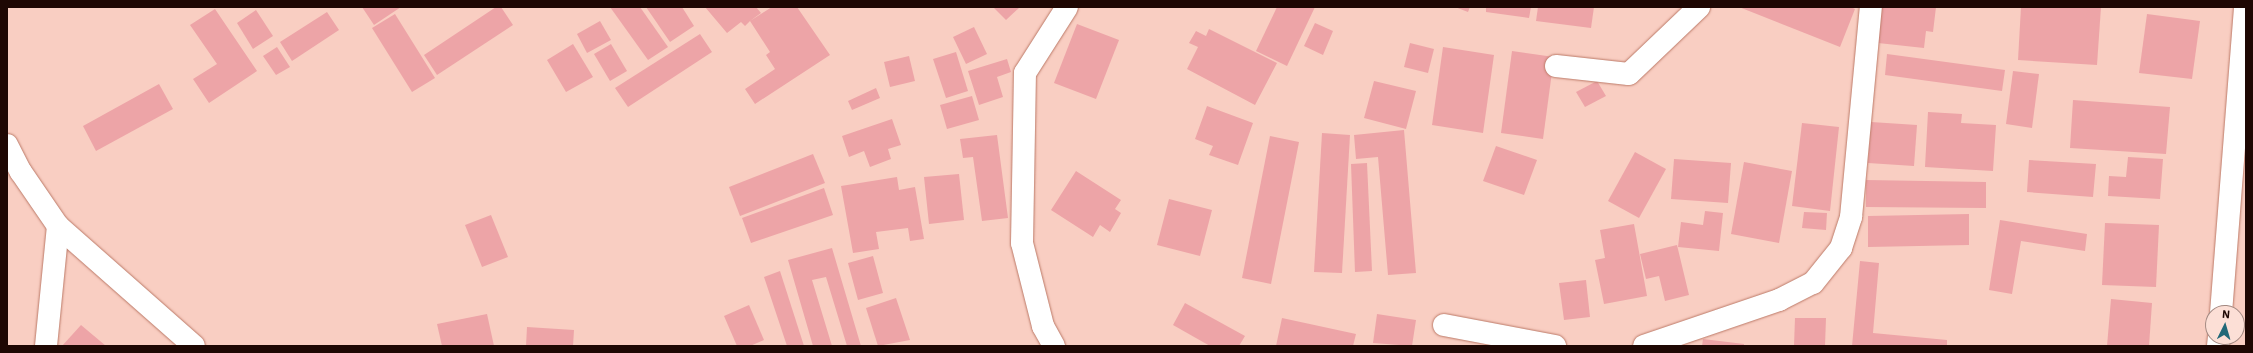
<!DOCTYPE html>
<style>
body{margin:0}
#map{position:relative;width:2253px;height:353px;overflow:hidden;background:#f9cec2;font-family:"IBM Plex Sans",sans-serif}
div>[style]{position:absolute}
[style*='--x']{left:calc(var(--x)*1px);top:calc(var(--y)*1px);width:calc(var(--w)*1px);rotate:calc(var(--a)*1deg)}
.building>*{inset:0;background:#eda4a7}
.roads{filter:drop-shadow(0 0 1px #bc7a68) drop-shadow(0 0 1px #bc7a68)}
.minor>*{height:22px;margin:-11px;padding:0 11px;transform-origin:11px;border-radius:11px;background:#fff}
.highway>*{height:22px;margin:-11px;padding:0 11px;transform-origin:11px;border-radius:11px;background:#fff}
span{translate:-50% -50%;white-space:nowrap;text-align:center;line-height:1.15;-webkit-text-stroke:3px #fcdfd6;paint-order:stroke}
.frame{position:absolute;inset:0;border:8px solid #1e0703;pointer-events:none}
.north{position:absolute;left:2205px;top:305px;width:40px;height:40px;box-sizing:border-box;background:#fcdfd6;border:1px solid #a38982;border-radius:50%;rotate:5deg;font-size:11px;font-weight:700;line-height:16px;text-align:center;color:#1e0703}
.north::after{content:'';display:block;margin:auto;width:14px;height:18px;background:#226878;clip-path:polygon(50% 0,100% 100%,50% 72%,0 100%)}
</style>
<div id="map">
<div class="building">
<div style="clip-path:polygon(362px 7px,401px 7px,374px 25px)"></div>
<div style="clip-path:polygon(496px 7px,501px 7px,513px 25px,437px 75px,424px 55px)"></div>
<div style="clip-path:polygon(610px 7px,640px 7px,668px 47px,648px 60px)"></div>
<div style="clip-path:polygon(646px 7px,682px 7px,694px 26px,670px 42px)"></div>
<div style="clip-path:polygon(705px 7px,756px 7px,761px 13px,750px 21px,772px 7px,797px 7px,830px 55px,755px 104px,745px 89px,775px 69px,766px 55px,770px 52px,750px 21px,745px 26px,741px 22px,727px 33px)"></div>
<div style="clip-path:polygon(993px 7px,1020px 7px,1006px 20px)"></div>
<div style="clip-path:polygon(1277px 7px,1315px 7px,1287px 66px,1256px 51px)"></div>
<div style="clip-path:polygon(1455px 7px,1470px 7px,1468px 12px)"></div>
<div style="clip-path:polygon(1486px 7px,1531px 7px,1529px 18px,1486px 12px)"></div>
<div style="clip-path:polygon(1538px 7px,1594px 7px,1591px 28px,1536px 21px)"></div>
<div style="clip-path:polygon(1739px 7px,1851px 7px,1855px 9px,1840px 47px)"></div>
<div style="clip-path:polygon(1882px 7px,1936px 7px,1933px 32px,1926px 31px,1924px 48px,1878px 43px)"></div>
<div style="clip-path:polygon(2021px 7px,2101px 7px,2097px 65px,2018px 60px)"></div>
<div style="clip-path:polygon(215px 9px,257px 71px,209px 103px,193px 79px,217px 64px,190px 25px)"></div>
<div style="clip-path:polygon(256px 10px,273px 36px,253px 49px,237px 23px)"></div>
<div style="clip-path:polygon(327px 12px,339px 30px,292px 61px,280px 42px)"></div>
<div style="clip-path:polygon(395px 14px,435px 78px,412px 92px,372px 28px)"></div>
<div style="clip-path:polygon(2147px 14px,2200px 21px,2192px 79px,2139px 73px)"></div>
<div style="clip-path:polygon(600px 21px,611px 40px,587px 53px,577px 34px)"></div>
<div style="clip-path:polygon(1315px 23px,1333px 31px,1323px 55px,1304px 46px)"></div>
<div style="clip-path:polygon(1077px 24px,1119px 40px,1096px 99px,1054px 83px)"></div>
<div style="clip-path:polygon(974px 27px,987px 54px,966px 64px,953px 37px)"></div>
<div style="clip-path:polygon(1209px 29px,1277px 63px,1255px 105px,1187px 69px,1198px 47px,1189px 43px,1196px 31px,1206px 36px)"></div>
<div style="clip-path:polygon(700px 34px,712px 52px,628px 107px,615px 88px)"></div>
<div style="clip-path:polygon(1410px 43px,1434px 49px,1428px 73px,1404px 67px)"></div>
<div style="clip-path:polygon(573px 44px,593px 77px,566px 92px,547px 60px)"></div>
<div style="clip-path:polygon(611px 44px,627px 71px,610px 81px,594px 54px)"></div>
<div style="clip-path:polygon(277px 47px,290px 67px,276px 75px,263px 56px)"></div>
<div style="clip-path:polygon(1443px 47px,1494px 55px,1483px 133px,1432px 125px)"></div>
<div style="clip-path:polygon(1512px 51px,1554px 57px,1543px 139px,1501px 133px)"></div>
<div style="clip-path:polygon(956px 52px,968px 91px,946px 98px,933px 59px)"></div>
<div style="clip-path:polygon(1887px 54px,2005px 70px,2002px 91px,1885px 75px)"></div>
<div style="clip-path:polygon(909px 56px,915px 81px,890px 87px,884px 62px)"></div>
<div style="clip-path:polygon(1007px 59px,1011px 72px,997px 77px,1003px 97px,979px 105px,968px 71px)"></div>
<div style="clip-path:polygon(2013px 71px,2039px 74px,2032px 128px,2006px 124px)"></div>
<div style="clip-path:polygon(1374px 81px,1416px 91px,1406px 129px,1364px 118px)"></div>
<div style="clip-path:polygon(1597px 81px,1606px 96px,1585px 107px,1576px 92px)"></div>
<div style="clip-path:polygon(159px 84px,173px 109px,96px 151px,83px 126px)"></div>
<div style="clip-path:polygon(876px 88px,880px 98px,852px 110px,848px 101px)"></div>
<div style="clip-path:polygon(972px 96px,979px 120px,947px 129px,940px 105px)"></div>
<div style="clip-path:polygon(2073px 100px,2170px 107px,2166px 154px,2070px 148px)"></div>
<div style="clip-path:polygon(1207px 106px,1253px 123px,1238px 165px,1209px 155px,1213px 146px,1195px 139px)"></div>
<div style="clip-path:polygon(1928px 112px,1962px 114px,1961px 123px,1996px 125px,1993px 171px,1925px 167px)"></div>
<div style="clip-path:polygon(892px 119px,901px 145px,888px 149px,891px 159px,870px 167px,864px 151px,849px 157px,842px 136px)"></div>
<div style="clip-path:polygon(1871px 122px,1917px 125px,1914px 166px,1868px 163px)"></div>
<div style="clip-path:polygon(1802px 123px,1839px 127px,1830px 211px,1792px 206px)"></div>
<div style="clip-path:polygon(1404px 130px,1416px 273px,1388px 275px,1378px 157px,1356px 159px,1354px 135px)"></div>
<div style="clip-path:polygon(1322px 133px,1350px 135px,1342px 273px,1314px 272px)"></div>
<div style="clip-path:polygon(997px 135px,1008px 218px,982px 221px,973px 157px,963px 158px,960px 139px)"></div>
<div style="clip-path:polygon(1270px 136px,1299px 142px,1271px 284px,1242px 278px)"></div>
<div style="clip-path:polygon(1496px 146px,1537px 160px,1524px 195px,1483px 181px)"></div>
<div style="clip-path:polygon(1635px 152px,1666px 169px,1639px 218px,1608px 201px)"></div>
<div style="clip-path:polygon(813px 154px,825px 183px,740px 216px,729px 187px)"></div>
<div style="clip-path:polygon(2128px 157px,2163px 159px,2160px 199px,2108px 196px,2109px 176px,2126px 177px)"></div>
<div style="clip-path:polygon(1674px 159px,1731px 163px,1728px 203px,1671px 199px)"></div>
<div style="clip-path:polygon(2029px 160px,2096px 164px,2093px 197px,2027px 192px)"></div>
<div style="clip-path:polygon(1744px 162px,1792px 171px,1779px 243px,1731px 234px)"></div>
<div style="clip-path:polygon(1367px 163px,1372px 271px,1355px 272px,1351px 164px)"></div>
<div style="clip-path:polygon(1076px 171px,1121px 200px,1115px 209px,1121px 213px,1110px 232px,1100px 225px,1093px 237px,1051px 210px)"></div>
<div style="clip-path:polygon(959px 174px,964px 220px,929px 224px,924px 177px)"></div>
<div style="clip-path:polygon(897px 177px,899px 190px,915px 187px,924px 239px,910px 241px,908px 228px,876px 232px,879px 249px,853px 253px,841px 186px)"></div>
<div style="clip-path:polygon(1866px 180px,1986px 182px,1986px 208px,1866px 207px)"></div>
<div style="clip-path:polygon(824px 188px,833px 215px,751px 243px,742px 218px)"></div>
<div style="clip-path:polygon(1169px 199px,1212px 210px,1200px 256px,1157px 245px)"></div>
<div style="clip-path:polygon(1705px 211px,1723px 213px,1719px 251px,1678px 247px,1681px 222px,1703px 225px)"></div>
<div style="clip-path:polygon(1804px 212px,1827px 213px,1826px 230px,1802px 228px)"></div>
<div style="clip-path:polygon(1969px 214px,1969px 245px,1868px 247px,1868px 216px)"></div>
<div style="clip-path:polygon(491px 215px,508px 257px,482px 267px,465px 225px)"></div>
<div style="clip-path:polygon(2000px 220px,2087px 234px,2085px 251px,2021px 241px,2012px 294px,1989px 290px)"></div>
<div style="clip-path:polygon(2105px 223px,2159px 225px,2156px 287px,2102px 285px)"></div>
<div style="clip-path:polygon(1634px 224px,1647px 296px,1604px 304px,1595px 260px,1605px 258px,1600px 230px)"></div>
<div style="clip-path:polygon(1677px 245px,1689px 295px,1665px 301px,1659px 276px,1646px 279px,1640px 254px)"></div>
<div style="clip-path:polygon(832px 248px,861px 346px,847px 346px,826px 277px,812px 280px,832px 346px,813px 346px,788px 260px)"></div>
<div style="clip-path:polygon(873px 256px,883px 293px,858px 300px,848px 263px)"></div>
<div style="clip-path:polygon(1860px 261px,1879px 263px,1873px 333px,1947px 340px,1947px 346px,1852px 346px)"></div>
<div style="clip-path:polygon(780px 271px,804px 346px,787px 346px,764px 277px)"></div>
<div style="clip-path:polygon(1586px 280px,1590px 317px,1564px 320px,1559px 283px)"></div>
<div style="clip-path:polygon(896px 298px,910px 340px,878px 346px,866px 308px)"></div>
<div style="clip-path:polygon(2111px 299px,2152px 303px,2149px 346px,2107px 346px)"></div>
<div style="clip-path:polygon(1185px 303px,1245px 336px,1239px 346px,1210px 346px,1173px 325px)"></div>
<div style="clip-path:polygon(749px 305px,764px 340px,750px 346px,737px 346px,724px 316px)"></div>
<div style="clip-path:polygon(487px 314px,494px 346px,442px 346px,437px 324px)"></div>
<div style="clip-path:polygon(1377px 314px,1416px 320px,1412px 346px,1373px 343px)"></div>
<div style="clip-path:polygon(1282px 318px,1356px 334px,1353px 346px,1276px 346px)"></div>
<div style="clip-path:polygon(1795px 318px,1826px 318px,1825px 346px,1794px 346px)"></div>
<div style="clip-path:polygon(81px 325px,106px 346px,62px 346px)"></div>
<div style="clip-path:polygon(527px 327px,574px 330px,573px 346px,526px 346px)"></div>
<div style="clip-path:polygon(1703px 339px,1744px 344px,1744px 346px,1702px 346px)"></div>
</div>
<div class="roads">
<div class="minor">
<div style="--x:1556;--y:66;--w:73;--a:6.3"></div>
<div style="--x:1629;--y:74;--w:97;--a:-43.7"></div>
<div style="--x:7;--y:145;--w:30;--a:63"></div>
<div style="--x:21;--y:172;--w:65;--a:55.6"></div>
<div style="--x:58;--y:226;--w:181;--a:41.4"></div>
<div style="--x:1444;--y:325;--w:113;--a:10.7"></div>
<div style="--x:46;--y:346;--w:121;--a:-84.3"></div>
<div style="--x:1054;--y:346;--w:23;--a:-119"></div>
<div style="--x:1043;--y:326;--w:86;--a:-104.2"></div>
<div style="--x:1022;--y:243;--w:170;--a:-89"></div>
<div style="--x:1025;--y:73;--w:78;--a:-57.5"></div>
<div style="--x:1644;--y:346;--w:143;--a:-18.8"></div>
<div style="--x:1779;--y:300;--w:38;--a:-27"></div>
<div style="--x:1813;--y:283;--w:45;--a:-51.3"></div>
<div style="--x:1841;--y:248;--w:33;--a:-72"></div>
<div style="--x:1851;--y:217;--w:211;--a:-84.6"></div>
</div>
<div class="highway">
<div style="--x:2221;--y:313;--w:307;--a:-85.5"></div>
<div style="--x:2218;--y:346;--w:9;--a:-84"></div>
</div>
</div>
<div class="frame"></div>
<div class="north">N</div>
</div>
